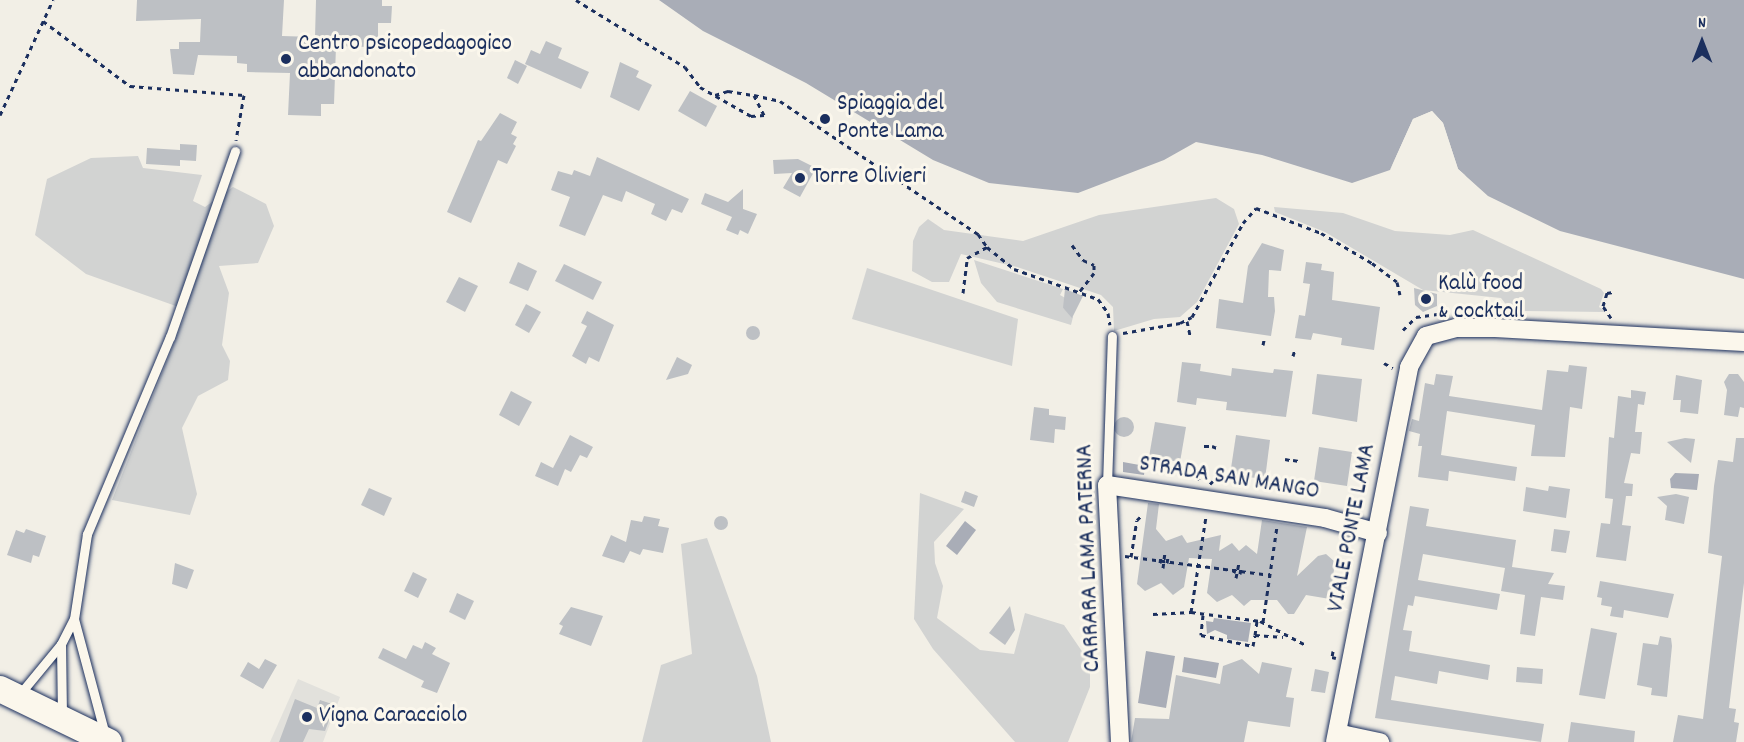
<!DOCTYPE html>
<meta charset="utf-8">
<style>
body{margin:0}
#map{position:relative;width:1744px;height:742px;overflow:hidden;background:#f2efe6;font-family:Dekko,sans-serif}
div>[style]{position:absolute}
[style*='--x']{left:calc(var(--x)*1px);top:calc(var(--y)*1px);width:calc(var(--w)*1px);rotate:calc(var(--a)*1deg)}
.built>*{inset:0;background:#e2e1dc}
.green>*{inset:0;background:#d2d3d2}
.water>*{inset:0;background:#a9adb7}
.pier>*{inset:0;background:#f2efe6}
.building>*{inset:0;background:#bdc0c4}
.round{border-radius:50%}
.path>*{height:3px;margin-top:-1.5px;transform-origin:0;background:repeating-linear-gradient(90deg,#1b2f5e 0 4.5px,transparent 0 9px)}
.roads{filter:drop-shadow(0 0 2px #1b2f5e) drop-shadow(0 0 2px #1b2f5e)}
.lane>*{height:9px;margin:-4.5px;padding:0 4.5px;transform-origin:4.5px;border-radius:4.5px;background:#fbf7ec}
.street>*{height:18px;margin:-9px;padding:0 9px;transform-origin:9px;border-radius:9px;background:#fbf7ec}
.secondary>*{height:26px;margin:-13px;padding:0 13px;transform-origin:13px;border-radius:13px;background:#fbf7ec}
.dots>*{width:16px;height:16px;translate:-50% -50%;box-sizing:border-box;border:3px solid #fbf7ec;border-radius:50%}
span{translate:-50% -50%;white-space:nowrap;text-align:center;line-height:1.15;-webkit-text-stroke:6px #fbf7ec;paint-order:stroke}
.poi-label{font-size:24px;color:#1b2f5e}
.left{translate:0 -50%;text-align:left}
.street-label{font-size:24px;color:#1b2f5e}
.north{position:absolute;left:1672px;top:12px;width:60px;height:60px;-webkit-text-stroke:4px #fbf7ec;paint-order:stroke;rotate:0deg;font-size:16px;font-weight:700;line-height:24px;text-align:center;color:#1b2f5e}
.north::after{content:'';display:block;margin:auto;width:21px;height:27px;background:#1b2f5e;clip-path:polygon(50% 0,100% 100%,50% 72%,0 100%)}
</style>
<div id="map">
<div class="built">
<div style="clip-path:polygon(298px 679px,340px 697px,323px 742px,270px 742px)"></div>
</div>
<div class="green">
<div style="clip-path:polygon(138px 156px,143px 168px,202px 175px,193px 201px,205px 207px,233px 187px,266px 204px,274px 226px,258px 263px,219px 266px,229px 293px,222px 345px,230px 361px,228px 380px,198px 396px,182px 428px,197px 494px,190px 515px,112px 500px,187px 310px,86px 274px,35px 235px,47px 179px,91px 158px)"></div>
<div style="clip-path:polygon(1216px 198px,1234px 209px,1239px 224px,1197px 302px,1180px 317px,1154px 319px,1114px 331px,1113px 307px,1101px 295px,1017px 267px,961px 254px,949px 282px,932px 282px,912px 271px,913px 241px,919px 227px,928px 219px,944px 230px,1023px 241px,1099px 215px)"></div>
<div style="clip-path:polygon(1274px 207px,1343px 213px,1395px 231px,1450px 235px,1473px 230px,1601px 289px,1604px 293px,1599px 307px,1606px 312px,1522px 311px,1508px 307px,1501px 298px,1423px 290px,1325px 232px,1275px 212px)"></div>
<div style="clip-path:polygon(974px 260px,1063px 289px,1060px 295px,1069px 300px,1063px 308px,1073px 317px,1071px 325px,997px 302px,981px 283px)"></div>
<div style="clip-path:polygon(867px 268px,1018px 319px,1012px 366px,852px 319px)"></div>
<div style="clip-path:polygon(920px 493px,964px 509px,934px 542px,935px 563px,943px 586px,937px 618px,980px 650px,1014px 654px,1025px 613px,1064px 625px,1090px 663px,1090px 687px,1068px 742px,1015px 742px,933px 649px,914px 619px)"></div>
<div style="clip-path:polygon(707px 538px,757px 676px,771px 742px,642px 742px,661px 665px,692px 654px,681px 544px)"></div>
</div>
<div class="water">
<div style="clip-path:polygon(659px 0,1744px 0,1744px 279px,1560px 231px,1488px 196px,1458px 169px,1443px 123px,1432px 111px,1413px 119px,1390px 170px,1352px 183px,1262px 155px,1196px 142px,1164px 160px,1078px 193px,989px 183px,933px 160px,806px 83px,703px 31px)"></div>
<div style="clip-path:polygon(1123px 462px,1145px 466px,1144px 475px,1123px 472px)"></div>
<div style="clip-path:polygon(1675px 473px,1699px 474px,1697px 490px,1671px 488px,1670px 479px)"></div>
<div style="clip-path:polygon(965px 521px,976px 530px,957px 555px,946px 546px)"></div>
<div style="clip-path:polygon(1214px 618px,1251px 623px,1248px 642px,1227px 639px,1227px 635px,1215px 630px,1207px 634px,1206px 621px,1213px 622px)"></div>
<div style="clip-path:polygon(1146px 651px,1175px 656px,1166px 708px,1138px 703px)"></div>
<div style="clip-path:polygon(1184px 657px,1219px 663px,1216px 678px,1182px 672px)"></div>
</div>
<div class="pier">
<div style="clip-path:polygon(1432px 111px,1443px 123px,1458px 169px,1466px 176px,1455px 170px,1441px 124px,1431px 115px,1415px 121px,1390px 170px,1413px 119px)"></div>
</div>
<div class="building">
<div style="clip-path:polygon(137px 0,284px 0,282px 36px,315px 37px,316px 0,382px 0,382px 6px,392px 6px,391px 23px,378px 23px,378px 39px,369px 38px,368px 47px,336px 46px,334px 104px,321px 104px,321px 116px,288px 115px,290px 73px,247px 72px,247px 64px,237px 63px,237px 56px,198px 55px,194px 75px,173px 74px,170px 49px,179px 49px,179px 42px,200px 42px,201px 19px,136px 21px)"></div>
<div style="clip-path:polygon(546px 41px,562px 48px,558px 58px,589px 72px,581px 89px,525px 64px,531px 50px,540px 54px)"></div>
<div style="clip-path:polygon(515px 60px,527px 66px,518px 84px,507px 78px)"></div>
<div style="clip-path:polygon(620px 62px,639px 71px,636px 77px,652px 85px,639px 111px,610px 97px)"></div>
<div style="clip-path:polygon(690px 91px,717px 106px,706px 127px,678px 111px)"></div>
<div style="clip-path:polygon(500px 113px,517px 122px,511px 134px,517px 137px,513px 144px,516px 146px,507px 164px,498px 160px,471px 223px,447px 212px,478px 140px,481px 141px)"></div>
<div style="clip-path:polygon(180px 144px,197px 145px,196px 161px,180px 160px,180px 166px,146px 164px,147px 148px,180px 150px)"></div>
<div style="clip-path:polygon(597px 157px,689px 199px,682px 213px,672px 209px,666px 221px,651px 214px,655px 204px,626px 191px,622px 202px,603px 195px,585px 236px,559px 226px,570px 197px,551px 190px,558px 171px,572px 175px,574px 170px,590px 176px)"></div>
<div style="clip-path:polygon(798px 159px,816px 168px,800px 197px,783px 188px,792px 173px,774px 174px,773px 160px)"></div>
<div style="clip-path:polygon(743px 189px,743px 209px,757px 214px,748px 234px,740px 230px,738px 235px,726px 230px,732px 217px,701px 204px,705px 193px,728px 202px)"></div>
<div style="clip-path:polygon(1262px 243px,1284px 250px,1281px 271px,1269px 270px,1268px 297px,1274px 297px,1275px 311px,1271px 336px,1216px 328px,1219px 299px,1243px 303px,1248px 266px)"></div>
<div style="clip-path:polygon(518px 262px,537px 271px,528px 291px,509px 283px)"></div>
<div style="clip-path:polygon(1306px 262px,1322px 264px,1321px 270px,1334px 272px,1332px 300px,1380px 307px,1374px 350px,1341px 345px,1342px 338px,1313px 333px,1311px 340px,1295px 338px,1299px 315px,1305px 316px,1310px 284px,1303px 283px)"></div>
<div style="clip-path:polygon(564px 264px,602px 282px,593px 300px,555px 281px)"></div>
<div style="clip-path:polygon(459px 277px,478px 286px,465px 312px,446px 302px)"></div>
<div style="clip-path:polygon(1414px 288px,1437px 294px,1437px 306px,1423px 312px,1415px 305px)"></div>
<div style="clip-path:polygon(1065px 289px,1083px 296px,1072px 318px,1063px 308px)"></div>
<div style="clip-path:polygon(526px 304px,541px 312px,529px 333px,515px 325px)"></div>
<div style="clip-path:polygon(587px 311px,614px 325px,599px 362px,589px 357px,586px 364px,572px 356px,587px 326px,581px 323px)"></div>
<div class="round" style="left:746px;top:326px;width:14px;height:14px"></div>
<div style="clip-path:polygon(677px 357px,692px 365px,688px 374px,666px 380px)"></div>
<div style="clip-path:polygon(1182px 362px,1201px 364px,1200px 371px,1231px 376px,1232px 368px,1273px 373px,1274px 369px,1293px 371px,1286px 417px,1226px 410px,1227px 402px,1197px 398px,1196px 405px,1177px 402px)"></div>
<div style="clip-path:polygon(1569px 365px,1587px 367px,1582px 409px,1570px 407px,1565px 457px,1531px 456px,1535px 425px,1447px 411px,1441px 455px,1517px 467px,1515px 481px,1449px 471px,1448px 481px,1418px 477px,1422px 446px,1418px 446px,1420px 434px,1409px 431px,1412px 419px,1419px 421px,1425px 383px,1434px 385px,1436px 374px,1453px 376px,1449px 396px,1542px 410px,1547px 370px,1568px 372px)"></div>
<div style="clip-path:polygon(1317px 374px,1362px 379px,1357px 422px,1312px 414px)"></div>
<div style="clip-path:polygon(1729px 374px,1738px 374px,1744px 382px,1744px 408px,1740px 407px,1738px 417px,1724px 415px,1727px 390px,1724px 382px)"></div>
<div style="clip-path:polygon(1676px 375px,1702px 380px,1698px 414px,1680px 412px,1681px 400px,1673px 400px)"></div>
<div style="clip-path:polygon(1631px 390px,1646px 392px,1644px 405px,1638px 404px,1635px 432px,1642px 432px,1640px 454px,1631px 453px,1624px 483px,1633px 484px,1632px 496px,1626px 496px,1622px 525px,1631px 526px,1626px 561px,1596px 557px,1601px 523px,1610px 524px,1613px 499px,1605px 498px,1609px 437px,1614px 438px,1618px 396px,1631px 398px)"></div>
<div style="clip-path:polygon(511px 391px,532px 402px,519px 426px,499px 415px)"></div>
<div style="clip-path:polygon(1034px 407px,1049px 409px,1049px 415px,1066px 417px,1065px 430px,1055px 429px,1054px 443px,1030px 440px)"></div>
<div class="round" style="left:1114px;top:417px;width:20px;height:20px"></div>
<div style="clip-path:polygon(1155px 422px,1186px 427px,1180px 462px,1149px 457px)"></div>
<div style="clip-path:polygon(570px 435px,593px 447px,587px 458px,580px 455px,571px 472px,565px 469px,558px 486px,535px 476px,541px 462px,553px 468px)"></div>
<div style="clip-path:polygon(1236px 435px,1270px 440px,1265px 479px,1230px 475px)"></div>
<div style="clip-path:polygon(1685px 438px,1695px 439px,1691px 463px,1667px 442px)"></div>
<div style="clip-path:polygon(1736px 438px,1744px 438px,1744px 583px,1729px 708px,1736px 709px,1734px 722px,1739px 723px,1736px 742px,1673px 742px,1678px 715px,1703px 719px,1722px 556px,1708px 553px,1714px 486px,1718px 460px,1733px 462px)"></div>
<div style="clip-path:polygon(1319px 447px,1352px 452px,1347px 486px,1314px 481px)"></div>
<div style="clip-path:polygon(1549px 486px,1570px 489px,1566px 518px,1523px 511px,1526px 487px,1548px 491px)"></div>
<div style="clip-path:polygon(369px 488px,392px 498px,384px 516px,361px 505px)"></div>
<div style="clip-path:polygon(965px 491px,978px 496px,974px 507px,961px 502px)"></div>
<div style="clip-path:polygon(1676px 494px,1689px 497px,1684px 524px,1665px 520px,1667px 506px,1657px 497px)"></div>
<div style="clip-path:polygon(1148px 503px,1159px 504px,1156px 529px,1166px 541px,1182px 535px,1187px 543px,1221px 535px,1219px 551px,1232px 543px,1239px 551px,1246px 545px,1257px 554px,1262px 520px,1307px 527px,1297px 576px,1318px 556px,1326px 554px,1335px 562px,1330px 599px,1306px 595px,1294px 614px,1288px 614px,1277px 600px,1251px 600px,1244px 606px,1232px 595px,1217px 602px,1207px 593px,1212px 559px,1189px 558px,1184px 587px,1173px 595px,1161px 583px,1145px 591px,1137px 584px)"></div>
<div style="clip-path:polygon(1410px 506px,1429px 509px,1426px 526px,1516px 540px,1512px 567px,1554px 573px,1548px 584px,1565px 586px,1563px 600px,1541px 597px,1535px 636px,1520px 634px,1525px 595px,1501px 591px,1505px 568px,1423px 554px,1418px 580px,1500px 594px,1497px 610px,1415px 596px,1413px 606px,1408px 605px,1403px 630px,1412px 631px,1409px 651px,1490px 665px,1488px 680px,1439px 671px,1437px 684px,1395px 676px,1391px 700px,1544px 724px,1541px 742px,1375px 718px)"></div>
<div style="clip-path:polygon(644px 516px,660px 519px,658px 526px,669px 528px,663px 553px,643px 549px,640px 555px,630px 551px,624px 563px,602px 556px,611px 535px,626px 542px,631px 520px,642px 522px)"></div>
<div class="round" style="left:714px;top:516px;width:14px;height:14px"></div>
<div style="clip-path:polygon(26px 529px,46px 536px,39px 557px,33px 555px,31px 563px,7px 555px,16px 530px,24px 533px)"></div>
<div style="clip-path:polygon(1554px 529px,1570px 531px,1566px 553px,1551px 551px)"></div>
<div style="clip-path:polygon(175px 563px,194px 570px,187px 589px,172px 584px)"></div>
<div style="clip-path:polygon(413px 572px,427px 579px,418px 598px,404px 591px)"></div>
<div style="clip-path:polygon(1600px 581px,1674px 594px,1668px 618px,1624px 610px,1623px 618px,1610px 616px,1612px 607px,1601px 605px,1602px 598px,1597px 597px)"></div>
<div style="clip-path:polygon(457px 593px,474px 601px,465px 620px,449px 612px)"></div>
<div style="clip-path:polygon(1010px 606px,1015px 630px,1005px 645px,989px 633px)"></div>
<div style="clip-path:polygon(571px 607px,603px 616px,591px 646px,559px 634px,563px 626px,559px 624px)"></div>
<div style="clip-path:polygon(1591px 628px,1617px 633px,1605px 699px,1579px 695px)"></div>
<div style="clip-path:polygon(1660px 636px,1671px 638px,1672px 646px,1667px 697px,1651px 695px,1652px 688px,1637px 685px,1643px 643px,1658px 645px)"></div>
<div style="clip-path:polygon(425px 642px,436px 648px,432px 654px,450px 663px,437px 693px,421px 687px,424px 681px,378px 658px,383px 648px,406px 659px,413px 645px,422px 649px)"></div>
<div style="clip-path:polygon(265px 659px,277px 665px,263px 689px,240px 676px,248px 662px,259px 669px)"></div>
<div style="clip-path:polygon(1242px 659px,1259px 674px,1262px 662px,1292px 668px,1286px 697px,1294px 698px,1290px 727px,1248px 721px,1244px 742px,1131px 742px,1135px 718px,1169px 719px,1176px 675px,1220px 684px,1223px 666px)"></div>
<div style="clip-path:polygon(1517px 667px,1543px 669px,1542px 684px,1516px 682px)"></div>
<div style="clip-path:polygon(1315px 669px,1329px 672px,1325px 693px,1311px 691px)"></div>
<div style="clip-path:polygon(295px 699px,317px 708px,320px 700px,335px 705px,325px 731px,309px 729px,303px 742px,279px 742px)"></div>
<div style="clip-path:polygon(1571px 722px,1635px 731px,1634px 742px,1568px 742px)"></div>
</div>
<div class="path">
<div style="--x:576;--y:0;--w:128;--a:31.6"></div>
<div style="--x:685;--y:67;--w:25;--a:53"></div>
<div style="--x:700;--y:87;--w:59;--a:29.6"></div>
<div style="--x:751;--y:116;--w:13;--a:-4"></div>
<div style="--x:764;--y:115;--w:22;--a:-117"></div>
<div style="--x:754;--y:95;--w:27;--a:13"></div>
<div style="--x:780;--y:101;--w:239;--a:33.9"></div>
<div style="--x:978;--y:234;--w:16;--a:55"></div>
<div style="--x:987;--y:247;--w:35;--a:39"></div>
<div style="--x:1014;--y:269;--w:89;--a:19.7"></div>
<div style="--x:1098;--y:299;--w:17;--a:54"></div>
<div style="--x:1108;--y:313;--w:12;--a:81"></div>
<div style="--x:43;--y:21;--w:109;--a:36.8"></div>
<div style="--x:130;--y:86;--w:114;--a:4.5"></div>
<div style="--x:244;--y:95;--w:46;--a:100.1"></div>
<div style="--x:715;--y:95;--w:14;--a:-17"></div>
<div style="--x:728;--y:91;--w:25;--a:9"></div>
<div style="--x:0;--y:115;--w:127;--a:-65.3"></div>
<div style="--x:1072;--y:245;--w:19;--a:54"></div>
<div style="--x:1083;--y:260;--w:12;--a:24"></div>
<div style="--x:1094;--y:265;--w:8;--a:90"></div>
<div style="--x:1094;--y:273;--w:24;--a:128"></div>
<div style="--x:963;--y:293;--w:35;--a:-83"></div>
<div style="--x:967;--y:258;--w:23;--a:-29"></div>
<div style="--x:1611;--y:318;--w:14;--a:-124"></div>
<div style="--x:1603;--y:306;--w:14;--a:-73"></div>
<div style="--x:1607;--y:293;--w:6;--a:-9"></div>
<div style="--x:1187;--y:321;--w:14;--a:78"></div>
<div style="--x:1403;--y:330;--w:18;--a:-45"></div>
<div style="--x:1416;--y:317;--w:27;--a:-8"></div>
<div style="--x:1123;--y:333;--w:58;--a:-10"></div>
<div style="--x:1180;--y:323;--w:13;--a:-27"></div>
<div style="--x:1192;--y:317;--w:107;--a:-61.5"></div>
<div style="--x:1243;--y:223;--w:20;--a:-49"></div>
<div style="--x:1256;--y:208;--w:70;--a:21"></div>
<div style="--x:1321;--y:233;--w:59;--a:30.5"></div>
<div style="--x:1372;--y:263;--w:31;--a:37"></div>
<div style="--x:1397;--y:282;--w:13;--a:77"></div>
<div style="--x:1263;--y:345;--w:5;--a:-79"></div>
<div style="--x:1293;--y:356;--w:7;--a:-74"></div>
<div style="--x:1384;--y:363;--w:10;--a:29"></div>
<div style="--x:1204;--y:446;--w:5;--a:0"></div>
<div style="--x:1212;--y:446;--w:5;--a:22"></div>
<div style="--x:1285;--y:459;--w:5;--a:11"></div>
<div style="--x:1293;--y:460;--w:6;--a:9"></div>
<div style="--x:1197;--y:476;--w:7;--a:63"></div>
<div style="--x:1210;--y:484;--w:7;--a:-45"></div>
<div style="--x:1125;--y:556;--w:147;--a:7.4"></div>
<div style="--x:1131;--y:557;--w:37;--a:-81"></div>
<div style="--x:1137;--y:520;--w:7;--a:-45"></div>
<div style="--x:1160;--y:563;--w:7;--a:-82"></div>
<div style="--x:1167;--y:563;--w:6;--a:-81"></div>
<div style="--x:1163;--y:568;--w:17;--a:-83"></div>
<div style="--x:1234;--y:573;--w:7;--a:-82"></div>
<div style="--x:1240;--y:574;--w:7;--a:-82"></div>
<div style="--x:1236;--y:578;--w:16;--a:-79"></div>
<div style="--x:1191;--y:612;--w:70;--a:7.4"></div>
<div style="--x:1260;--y:621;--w:52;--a:27.6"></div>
<div style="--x:1153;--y:614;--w:38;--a:-3"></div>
<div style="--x:1191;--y:612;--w:97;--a:-81.1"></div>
<div style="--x:1203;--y:615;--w:20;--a:96"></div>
<div style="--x:1201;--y:635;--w:53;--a:11.9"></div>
<div style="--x:1253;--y:646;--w:11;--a:-80"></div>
<div style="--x:1255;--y:635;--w:28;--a:4"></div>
<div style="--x:1263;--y:622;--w:97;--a:-81.7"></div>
<div style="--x:1255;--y:635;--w:15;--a:-82"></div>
<div style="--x:1333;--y:651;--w:6;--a:99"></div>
<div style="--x:1332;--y:657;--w:4;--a:14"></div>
</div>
<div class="roads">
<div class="lane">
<div style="--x:1107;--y:485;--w:149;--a:-88.1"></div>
<div style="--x:74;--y:619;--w:120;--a:75"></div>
<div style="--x:61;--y:644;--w:73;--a:89.2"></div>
<div style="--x:19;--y:695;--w:66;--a:-50.5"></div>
<div style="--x:61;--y:644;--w:28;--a:-63"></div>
<div style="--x:74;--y:619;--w:86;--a:-81.3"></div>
<div style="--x:87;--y:534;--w:214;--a:-67.2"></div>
<div style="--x:170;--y:337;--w:197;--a:-70.7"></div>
</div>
<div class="street">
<div style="--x:1120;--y:742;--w:257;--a:-92.9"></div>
<div style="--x:1107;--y:485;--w:220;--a:8.6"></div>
<div style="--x:1325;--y:518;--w:55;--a:15.8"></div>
<div style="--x:1335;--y:742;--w:382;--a:-78.8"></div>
<div style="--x:1409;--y:367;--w:35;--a:-61"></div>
<div style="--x:1426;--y:336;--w:31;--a:-15"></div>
<div style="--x:1456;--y:328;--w:39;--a:0"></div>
<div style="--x:1495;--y:328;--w:249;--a:3.2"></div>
<div style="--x:1337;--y:742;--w:11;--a:-38"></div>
<div style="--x:1346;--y:735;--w:35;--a:12"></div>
</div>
<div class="secondary">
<div style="--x:0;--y:689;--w:121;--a:25.9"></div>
</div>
</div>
<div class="dots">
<div style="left:286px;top:59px;background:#1b2f5e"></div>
<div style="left:825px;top:119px;background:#1b2f5e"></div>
<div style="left:800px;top:178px;background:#1b2f5e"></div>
<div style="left:1426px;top:299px;background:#1b2f5e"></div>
<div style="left:307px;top:717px;background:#1b2f5e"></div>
</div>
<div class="poi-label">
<span class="left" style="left:298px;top:59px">Centro psicopedagogico<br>abbandonato</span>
<span class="left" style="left:837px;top:119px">Spiaggia del<br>Ponte Lama</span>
<span class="left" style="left:812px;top:178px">Torre Olivieri</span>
<span class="left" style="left:1438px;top:299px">Kalù food<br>&amp; cocktail</span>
<span class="left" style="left:319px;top:717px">Vigna Caracciolo</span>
</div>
<div class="street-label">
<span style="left:1229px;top:479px;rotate:9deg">STRADA SAN MANGO</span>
<span style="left:1353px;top:528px;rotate:-79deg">VIALE PONTE LAMA</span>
<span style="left:1090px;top:558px;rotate:-92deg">CARRARA LAMA PATERNA</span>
</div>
<div class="north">N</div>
</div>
